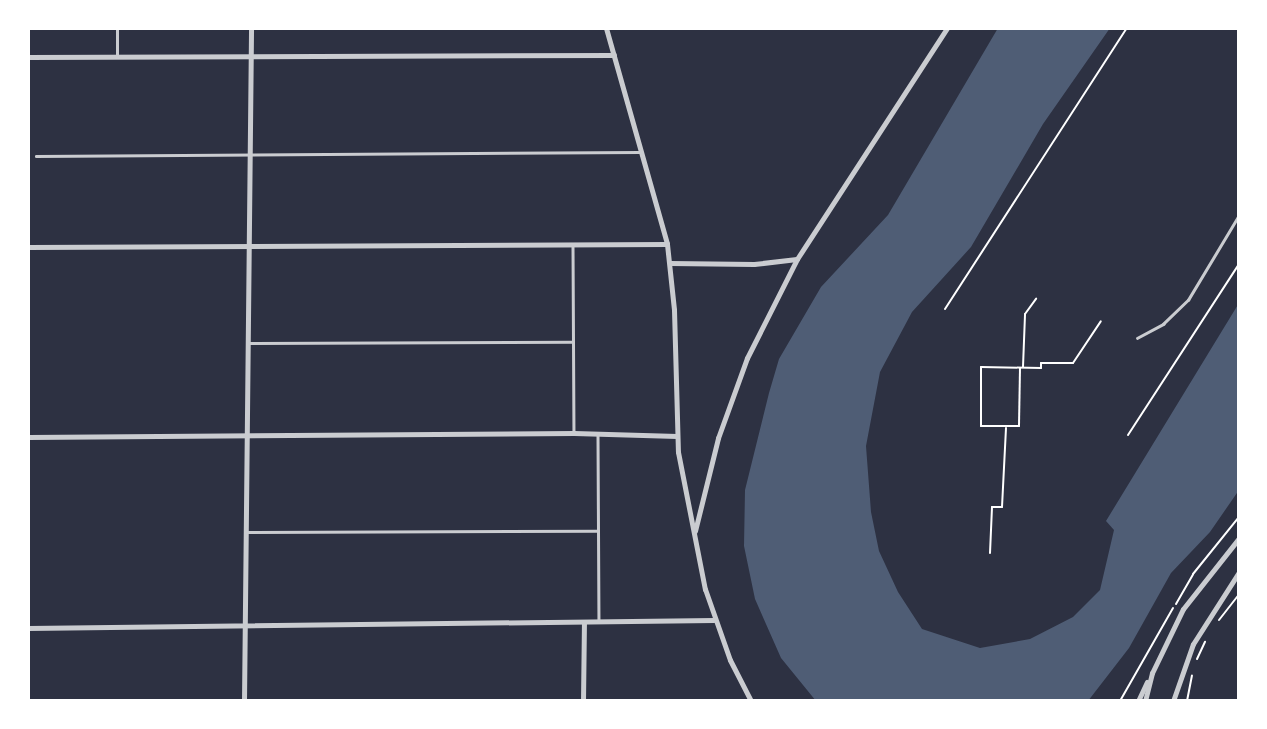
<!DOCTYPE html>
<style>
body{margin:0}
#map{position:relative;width:1267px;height:729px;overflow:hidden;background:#2d3142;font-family:Mulish,sans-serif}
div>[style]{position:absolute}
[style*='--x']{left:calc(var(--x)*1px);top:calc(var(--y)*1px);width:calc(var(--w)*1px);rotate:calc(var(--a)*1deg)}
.water>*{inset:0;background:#4f5d75}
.path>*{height:2px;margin:-1px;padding:0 1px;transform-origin:1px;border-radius:1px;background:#fff}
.service>*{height:2.5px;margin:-1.25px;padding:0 1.25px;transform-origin:1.25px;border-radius:1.25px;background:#caccd0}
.minor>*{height:5px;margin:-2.5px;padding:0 2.5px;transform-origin:2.5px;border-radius:2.5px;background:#caccd0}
span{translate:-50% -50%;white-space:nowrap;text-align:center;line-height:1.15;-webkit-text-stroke:6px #fff;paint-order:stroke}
.frame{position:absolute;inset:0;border:30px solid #fff;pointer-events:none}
</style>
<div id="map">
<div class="water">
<div style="clip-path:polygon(998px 28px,1110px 28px,1043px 124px,971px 247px,912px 312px,880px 372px,866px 446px,871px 512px,879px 551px,898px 592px,922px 629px,980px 648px,1030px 639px,1073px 617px,1100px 590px,1114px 530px,1106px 521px,1239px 303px,1239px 490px,1210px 532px,1171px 573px,1129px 648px,1088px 701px,816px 701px,781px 658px,755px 599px,744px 546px,745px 490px,769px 393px,779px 359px,821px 287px,888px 215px)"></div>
</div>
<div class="path">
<div style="--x:1237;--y:28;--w:3;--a:45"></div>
<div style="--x:945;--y:309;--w:335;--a:-57.1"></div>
<div style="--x:1023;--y:367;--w:53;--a:-87.8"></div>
<div style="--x:1025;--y:314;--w:19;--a:-54"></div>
<div style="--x:1020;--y:368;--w:58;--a:91"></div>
<div style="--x:1019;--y:426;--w:38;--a:180"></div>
<div style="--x:981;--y:426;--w:59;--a:-90"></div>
<div style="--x:981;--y:367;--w:60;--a:1"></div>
<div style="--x:1041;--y:368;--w:5;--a:-90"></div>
<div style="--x:1041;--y:363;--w:32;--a:0"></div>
<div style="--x:1073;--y:363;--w:50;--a:-56.3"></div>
<div style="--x:1128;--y:435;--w:204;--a:-57"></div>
<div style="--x:990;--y:553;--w:46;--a:-87.5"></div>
<div style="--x:992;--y:507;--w:10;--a:0"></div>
<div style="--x:1002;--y:507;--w:79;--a:-87.1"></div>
<div style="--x:1176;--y:604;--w:34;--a:-60"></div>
<div style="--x:1193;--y:574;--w:73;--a:-51.1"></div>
<div style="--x:1219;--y:620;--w:33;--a:-52"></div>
<div style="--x:1197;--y:659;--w:19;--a:-65"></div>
<div style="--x:1120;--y:701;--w:107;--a:-60.3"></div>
<div style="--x:1187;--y:701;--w:26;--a:-79"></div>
</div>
<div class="service">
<div style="--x:117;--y:56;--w:28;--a:-90"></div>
<div style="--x:36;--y:156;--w:604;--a:-0.38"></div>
<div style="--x:573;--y:247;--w:186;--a:89.7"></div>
<div style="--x:1137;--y:338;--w:30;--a:-28"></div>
<div style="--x:1163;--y:324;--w:35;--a:-44"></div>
<div style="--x:1188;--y:300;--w:99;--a:-59"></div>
<div style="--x:248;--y:343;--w:325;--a:-0.2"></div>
<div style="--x:598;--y:436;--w:185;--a:89.7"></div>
<div style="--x:245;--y:532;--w:353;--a:-0.2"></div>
</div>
<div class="minor">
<div style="--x:606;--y:28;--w:224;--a:74.2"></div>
<div style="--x:667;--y:244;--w:66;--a:83.9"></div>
<div style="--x:674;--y:310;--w:142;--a:88.4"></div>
<div style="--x:678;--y:452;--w:140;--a:78.9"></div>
<div style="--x:705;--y:589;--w:75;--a:70.6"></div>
<div style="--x:730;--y:660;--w:46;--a:62.9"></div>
<div style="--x:28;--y:57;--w:586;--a:-0.2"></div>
<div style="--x:28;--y:247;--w:639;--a:-0.27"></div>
<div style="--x:670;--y:263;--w:84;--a:0.7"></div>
<div style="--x:754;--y:264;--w:43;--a:-6.6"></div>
<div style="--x:28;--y:437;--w:546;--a:-0.42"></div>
<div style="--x:574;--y:433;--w:103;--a:1.7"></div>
<div style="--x:695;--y:531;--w:96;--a:-76.1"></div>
<div style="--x:718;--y:438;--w:85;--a:-70.1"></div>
<div style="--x:747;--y:358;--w:111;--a:-63.2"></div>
<div style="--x:797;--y:259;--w:275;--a:-57"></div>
<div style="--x:28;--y:628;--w:686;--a:-0.67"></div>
<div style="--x:244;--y:701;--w:673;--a:-89.4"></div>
<div style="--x:583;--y:701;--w:79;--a:-89.3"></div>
<div style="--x:1138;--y:701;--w:21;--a:-65"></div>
<div style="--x:1145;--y:701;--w:29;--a:-76"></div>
<div style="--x:1152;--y:673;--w:71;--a:-64.2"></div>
<div style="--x:1183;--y:609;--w:90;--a:-51.7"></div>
<div style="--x:1173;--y:701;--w:60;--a:-70.7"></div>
<div style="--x:1193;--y:644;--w:85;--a:-57.4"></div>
</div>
<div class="frame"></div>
</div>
